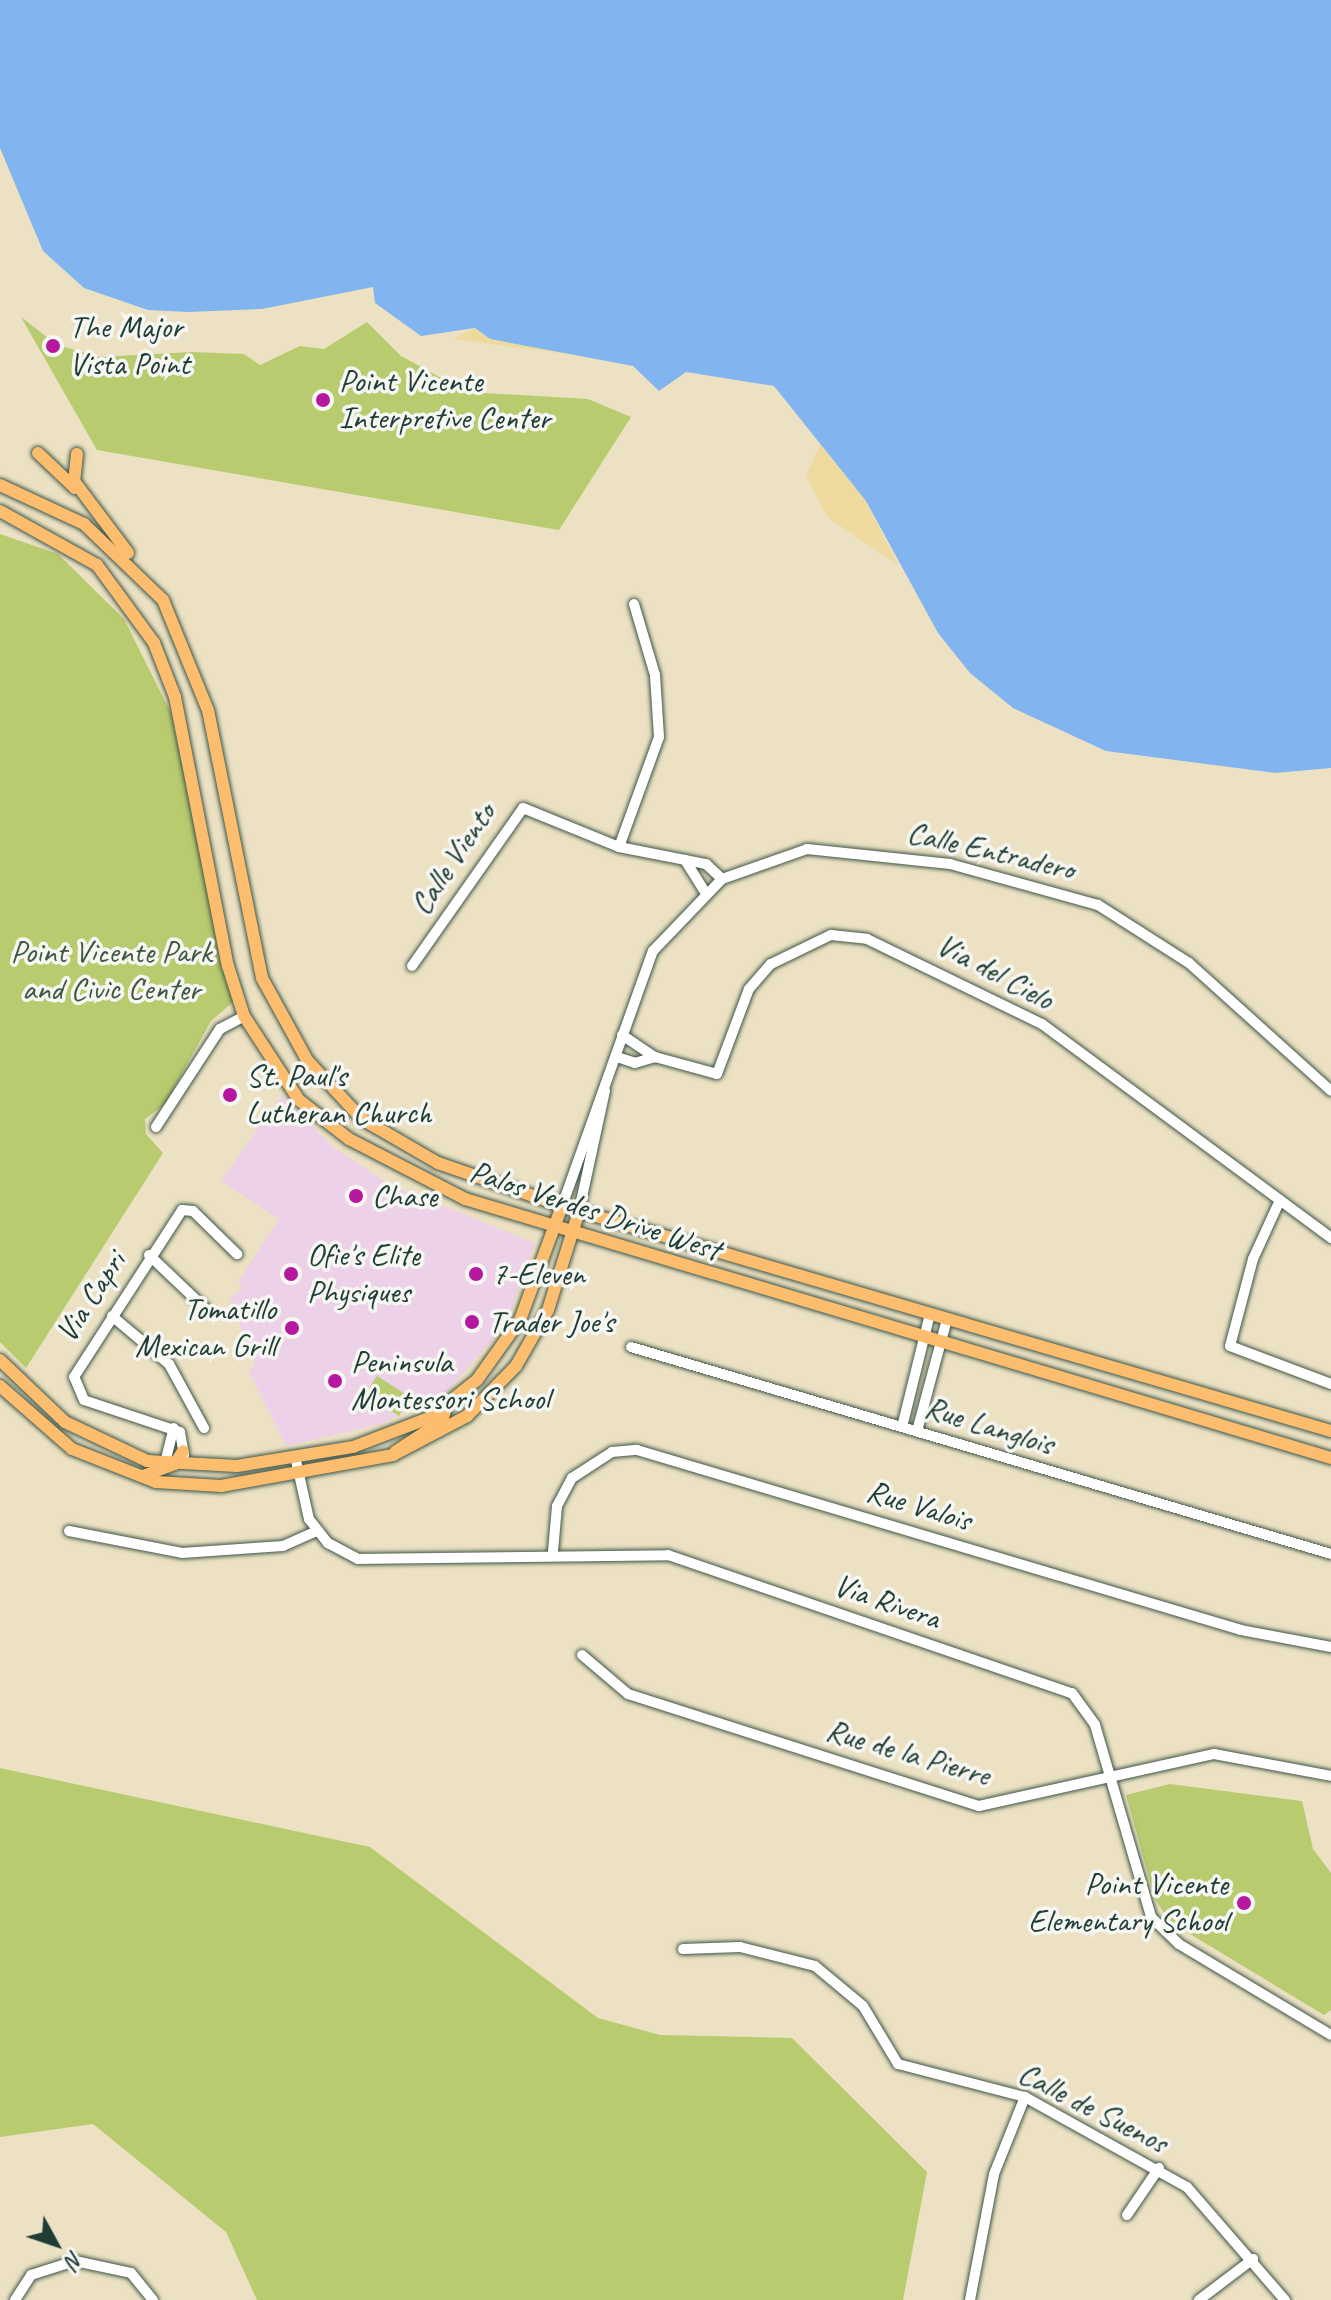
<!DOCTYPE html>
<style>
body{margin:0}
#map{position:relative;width:1331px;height:2300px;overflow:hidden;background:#ece2c3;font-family:Caveat,sans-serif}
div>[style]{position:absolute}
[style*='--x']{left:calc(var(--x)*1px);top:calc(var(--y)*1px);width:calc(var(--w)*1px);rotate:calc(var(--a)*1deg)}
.built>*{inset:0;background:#edd1e9}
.green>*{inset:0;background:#b8cb6f}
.sand>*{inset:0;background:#eeda9e}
.water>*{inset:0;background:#82b5ef}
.roads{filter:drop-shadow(0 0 2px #3e5649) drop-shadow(0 0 2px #3e5649)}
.minor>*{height:10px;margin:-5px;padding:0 5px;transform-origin:5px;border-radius:5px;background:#fff}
.major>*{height:12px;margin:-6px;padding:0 6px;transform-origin:6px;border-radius:6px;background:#fcbd6f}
.dots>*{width:22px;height:22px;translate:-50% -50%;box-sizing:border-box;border:4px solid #f6f6f2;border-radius:50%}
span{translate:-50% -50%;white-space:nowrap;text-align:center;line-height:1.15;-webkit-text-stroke:7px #f6f6f2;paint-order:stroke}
.poi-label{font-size:32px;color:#1f3d34}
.left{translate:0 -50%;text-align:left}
.right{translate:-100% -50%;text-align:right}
.street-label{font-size:32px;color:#1f3d34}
.park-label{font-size:32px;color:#3e5940}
.north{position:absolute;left:16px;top:2204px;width:80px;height:80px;-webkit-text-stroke:6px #f6f6f2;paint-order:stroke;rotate:130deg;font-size:22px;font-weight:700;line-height:32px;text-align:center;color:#1f3d34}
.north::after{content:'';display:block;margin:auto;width:28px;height:36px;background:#1f3d34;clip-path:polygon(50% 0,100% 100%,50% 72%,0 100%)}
</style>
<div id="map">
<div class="built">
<div style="clip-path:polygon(282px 1095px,332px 1146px,390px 1185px,535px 1243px,506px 1325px,448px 1390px,381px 1424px,286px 1446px,248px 1370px,255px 1366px,230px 1297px,243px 1289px,238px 1282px,279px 1219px,221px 1181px)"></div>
</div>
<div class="green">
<div style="clip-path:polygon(21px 317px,57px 345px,99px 357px,192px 352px,244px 354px,260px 365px,300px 346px,324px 349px,367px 322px,401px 356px,467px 392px,588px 399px,631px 417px,559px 530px,97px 450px)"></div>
<div style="clip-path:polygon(0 534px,58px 554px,124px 619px,171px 713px,233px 1002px,211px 1021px,165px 1104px,145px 1119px,146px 1134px,163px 1153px,26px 1368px,0 1342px)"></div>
<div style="clip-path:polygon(377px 1376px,410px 1397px,399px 1416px,365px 1394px)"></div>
<div style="clip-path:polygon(0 1768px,370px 1847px,598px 2018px,660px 2035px,792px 2038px,927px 2172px,903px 2300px,257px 2300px,226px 2232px,93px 2124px,0 2137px)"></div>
<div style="clip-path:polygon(1170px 1784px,1302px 1801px,1313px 1849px,1331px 1873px,1331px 2010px,1324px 2015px,1170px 1922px,1155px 1899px,1126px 1795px)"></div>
</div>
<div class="sand">
<div style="clip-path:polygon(475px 328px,490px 339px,574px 355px,453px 339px)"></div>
<div style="clip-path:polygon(820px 445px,866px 501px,897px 564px,827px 517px,806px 476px)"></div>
</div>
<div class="water">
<div style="clip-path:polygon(0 0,1331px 0,1331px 768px,1275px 773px,1106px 751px,1013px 708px,970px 673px,938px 633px,866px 501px,774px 386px,686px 372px,659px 391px,633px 366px,490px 339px,475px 328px,421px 336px,375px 303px,373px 287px,262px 309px,189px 312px,148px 310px,84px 288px,43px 251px,0 148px)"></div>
</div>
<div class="roads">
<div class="minor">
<div style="--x:619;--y:847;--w:117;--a:-70"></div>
<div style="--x:659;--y:737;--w:62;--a:-93.7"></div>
<div style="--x:655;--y:675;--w:74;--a:-106.5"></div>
<div style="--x:685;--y:860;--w:38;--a:58"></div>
<div style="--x:412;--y:966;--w:193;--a:-54.9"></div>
<div style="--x:523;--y:808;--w:104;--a:22.1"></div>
<div style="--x:619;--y:847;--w:89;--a:11.1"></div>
<div style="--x:706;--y:864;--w:22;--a:43"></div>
<div style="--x:622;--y:1035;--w:40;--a:34"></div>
<div style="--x:655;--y:1057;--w:64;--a:15.3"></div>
<div style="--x:717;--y:1074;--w:91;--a:-69.4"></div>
<div style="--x:749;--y:989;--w:33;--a:-49"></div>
<div style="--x:771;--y:964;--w:67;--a:-25.8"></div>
<div style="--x:831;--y:935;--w:36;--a:6"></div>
<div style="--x:867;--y:939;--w:195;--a:25.9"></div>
<div style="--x:1042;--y:1024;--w:360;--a:36.5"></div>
<div style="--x:617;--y:1057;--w:19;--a:18"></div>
<div style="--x:635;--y:1063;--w:21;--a:-17"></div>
<div style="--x:156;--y:1127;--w:117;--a:-56.9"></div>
<div style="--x:220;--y:1029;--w:27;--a:-28"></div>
<div style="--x:1280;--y:1200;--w:65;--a:114.6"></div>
<div style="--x:1253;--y:1259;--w:90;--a:104.8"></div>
<div style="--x:1230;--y:1346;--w:108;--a:20.6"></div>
<div style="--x:562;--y:1206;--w:271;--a:-70.4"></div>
<div style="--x:653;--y:951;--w:100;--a:-46.2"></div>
<div style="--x:722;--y:879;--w:90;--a:-19.4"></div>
<div style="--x:807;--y:849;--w:144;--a:6"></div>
<div style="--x:950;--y:864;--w:154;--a:15.5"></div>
<div style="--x:1098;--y:905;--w:108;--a:32.5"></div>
<div style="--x:1189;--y:963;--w:191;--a:42"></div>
<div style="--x:579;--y:1211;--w:123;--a:-77.8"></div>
<div style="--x:149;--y:1255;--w:81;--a:43.5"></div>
<div style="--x:112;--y:1316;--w:75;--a:40.1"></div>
<div style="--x:169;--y:1364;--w:73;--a:61.3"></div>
<div style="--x:631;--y:1347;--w:730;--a:16.47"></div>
<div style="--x:902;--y:1427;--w:116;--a:-76.1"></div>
<div style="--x:917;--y:1431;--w:116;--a:-75"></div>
<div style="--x:184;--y:1455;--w:23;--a:-100"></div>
<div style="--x:180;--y:1432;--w:101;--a:-161.6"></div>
<div style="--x:84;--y:1400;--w:25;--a:-113"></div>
<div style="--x:74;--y:1377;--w:199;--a:-57.1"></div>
<div style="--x:182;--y:1210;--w:11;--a:5"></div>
<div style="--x:193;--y:1211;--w:62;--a:44.3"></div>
<div style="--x:295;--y:1456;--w:65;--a:77.5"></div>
<div style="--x:309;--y:1519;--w:31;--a:52"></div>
<div style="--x:328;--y:1543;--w:34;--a:28"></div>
<div style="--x:358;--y:1559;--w:310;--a:-0.7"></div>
<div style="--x:668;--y:1555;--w:427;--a:18.9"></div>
<div style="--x:1072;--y:1693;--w:39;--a:54"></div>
<div style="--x:1095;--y:1725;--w:200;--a:73.7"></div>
<div style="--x:1151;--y:1917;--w:39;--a:44"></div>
<div style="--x:1179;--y:1944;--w:177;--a:30.9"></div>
<div style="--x:165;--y:1463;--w:36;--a:-76"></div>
<div style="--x:69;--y:1531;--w:115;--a:11"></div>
<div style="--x:182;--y:1553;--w:101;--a:-4"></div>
<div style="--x:283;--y:1546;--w:37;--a:-24"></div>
<div style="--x:553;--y:1551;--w:45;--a:-84.9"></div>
<div style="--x:557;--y:1506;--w:32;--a:-62"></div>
<div style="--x:572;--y:1478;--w:48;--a:-33"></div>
<div style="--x:612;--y:1452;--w:25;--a:-5"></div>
<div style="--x:637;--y:1450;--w:630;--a:16.59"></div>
<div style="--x:1241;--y:1630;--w:92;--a:10.7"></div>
<div style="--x:582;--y:1655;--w:60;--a:40.3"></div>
<div style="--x:628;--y:1694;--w:368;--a:17.7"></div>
<div style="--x:979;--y:1806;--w:241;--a:-12.5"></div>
<div style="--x:1214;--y:1754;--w:119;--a:10.6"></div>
<div style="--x:683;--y:1949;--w:57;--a:-2"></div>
<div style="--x:740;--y:1947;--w:77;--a:14.2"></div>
<div style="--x:815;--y:1966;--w:62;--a:39.8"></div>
<div style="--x:863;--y:2006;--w:68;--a:58.9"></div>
<div style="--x:898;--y:2064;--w:131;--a:14.6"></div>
<div style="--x:1025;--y:2097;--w:185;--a:29.1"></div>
<div style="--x:1187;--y:2187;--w:150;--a:49.1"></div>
<div style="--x:1127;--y:2215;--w:57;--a:-55.8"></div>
<div style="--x:15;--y:2300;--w:30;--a:-57"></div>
<div style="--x:31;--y:2275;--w:46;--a:-17.7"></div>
<div style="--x:75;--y:2261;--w:57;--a:12.1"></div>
<div style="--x:131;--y:2273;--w:35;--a:51"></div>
<div style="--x:970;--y:2300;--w:128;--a:-79.2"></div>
<div style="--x:994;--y:2174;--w:83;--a:-68.1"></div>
<div style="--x:1199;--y:2300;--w:68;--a:-37.2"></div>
</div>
<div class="major">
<div style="--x:38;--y:453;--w:51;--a:43.4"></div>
<div style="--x:77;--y:454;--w:27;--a:96"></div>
<div style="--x:74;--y:481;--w:90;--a:53.1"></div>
<div style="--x:0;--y:485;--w:93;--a:24.9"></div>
<div style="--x:84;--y:524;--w:110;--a:43.9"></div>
<div style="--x:163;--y:600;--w:119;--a:67.8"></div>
<div style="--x:208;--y:710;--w:273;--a:78.6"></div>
<div style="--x:262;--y:978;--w:94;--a:61.2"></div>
<div style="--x:307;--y:1060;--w:81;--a:47"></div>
<div style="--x:362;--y:1119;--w:88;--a:30.1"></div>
<div style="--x:438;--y:1163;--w:131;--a:19.1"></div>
<div style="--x:562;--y:1206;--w:801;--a:16.31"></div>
<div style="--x:0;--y:511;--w:111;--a:29.1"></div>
<div style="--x:97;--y:565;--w:97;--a:53.8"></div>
<div style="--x:154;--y:643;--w:58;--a:68.7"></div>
<div style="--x:175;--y:697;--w:274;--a:78.9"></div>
<div style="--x:228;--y:966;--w:52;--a:72.3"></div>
<div style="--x:244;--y:1016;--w:100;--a:56.8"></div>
<div style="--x:299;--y:1100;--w:63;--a:38"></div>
<div style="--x:349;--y:1139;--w:131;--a:27.3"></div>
<div style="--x:465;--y:1199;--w:904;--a:16.65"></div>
<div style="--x:0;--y:1360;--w:90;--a:43.6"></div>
<div style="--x:65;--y:1422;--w:91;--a:25.4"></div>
<div style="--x:147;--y:1461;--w:90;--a:3.2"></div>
<div style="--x:237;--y:1466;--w:118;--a:-9.3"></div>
<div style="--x:353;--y:1447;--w:81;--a:-20.9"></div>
<div style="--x:429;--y:1418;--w:61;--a:-38.4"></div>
<div style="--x:477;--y:1380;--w:74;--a:-54.4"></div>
<div style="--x:520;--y:1320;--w:121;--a:-69.8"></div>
<div style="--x:0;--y:1386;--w:96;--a:41.2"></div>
<div style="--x:72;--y:1449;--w:90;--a:21.4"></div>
<div style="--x:156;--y:1482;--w:65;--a:3.5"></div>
<div style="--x:221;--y:1486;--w:175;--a:-10.2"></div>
<div style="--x:393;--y:1455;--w:84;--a:-27.8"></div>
<div style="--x:467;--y:1416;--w:70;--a:-45.6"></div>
<div style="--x:516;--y:1366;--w:64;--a:-60.3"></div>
<div style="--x:548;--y:1310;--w:104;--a:-72.6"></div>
<div style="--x:395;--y:1452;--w:56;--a:-33.4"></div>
<div style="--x:442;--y:1421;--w:17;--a:-73"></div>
<div style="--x:143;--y:1476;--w:34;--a:-21"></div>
<div style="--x:175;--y:1464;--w:15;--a:-58"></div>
</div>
</div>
<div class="dots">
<div style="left:53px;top:346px;background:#b5179e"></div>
<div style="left:323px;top:400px;background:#b5179e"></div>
<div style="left:230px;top:1095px;background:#b5179e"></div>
<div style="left:356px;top:1196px;background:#b5179e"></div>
<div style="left:291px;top:1274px;background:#b5179e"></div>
<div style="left:476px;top:1274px;background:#b5179e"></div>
<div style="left:472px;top:1322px;background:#b5179e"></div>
<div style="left:292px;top:1328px;background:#b5179e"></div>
<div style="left:335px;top:1381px;background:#b5179e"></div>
<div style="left:1244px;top:1903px;background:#b5179e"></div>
</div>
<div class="poi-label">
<span class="left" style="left:69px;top:346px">The Major<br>Vista Point</span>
<span class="left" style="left:339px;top:400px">Point Vicente<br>Interpretive Center</span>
<span class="left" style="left:246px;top:1095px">St. Paul's<br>Lutheran Church</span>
<span class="left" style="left:372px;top:1196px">Chase</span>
<span class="left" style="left:307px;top:1274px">Ofie's Elite<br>Physiques</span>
<span class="left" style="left:492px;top:1274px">7-Eleven</span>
<span class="right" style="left:276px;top:1328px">Tomatillo<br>Mexican Grill</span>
<span class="left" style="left:488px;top:1322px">Trader Joe's</span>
<span class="left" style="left:351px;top:1381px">Peninsula<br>Montessori School</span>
<span class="right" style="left:1228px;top:1903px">Point Vicente<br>Elementary School</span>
</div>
<div class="street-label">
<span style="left:991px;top:851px;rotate:13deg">Calle Entradero</span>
<span style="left:453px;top:859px;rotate:-56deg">Calle Viento</span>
<span style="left:995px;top:972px;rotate:28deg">Via del Cielo</span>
<span style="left:595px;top:1211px;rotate:18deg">Palos Verdes Drive West</span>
<span style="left:91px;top:1297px;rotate:-57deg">Via Capri</span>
<span style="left:989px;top:1426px;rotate:17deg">Rue Langlois</span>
<span style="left:919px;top:1506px;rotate:17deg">Rue Valois</span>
<span style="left:887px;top:1602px;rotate:19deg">Via Rivera</span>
<span style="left:908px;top:1753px;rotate:16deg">Rue de la Pierre</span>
<span style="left:1093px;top:2108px;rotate:27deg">Calle de Suenos</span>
</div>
<div class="park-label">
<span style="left:111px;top:971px">Point Vicente Park<br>and Civic Center</span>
</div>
<div class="north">N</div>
</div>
